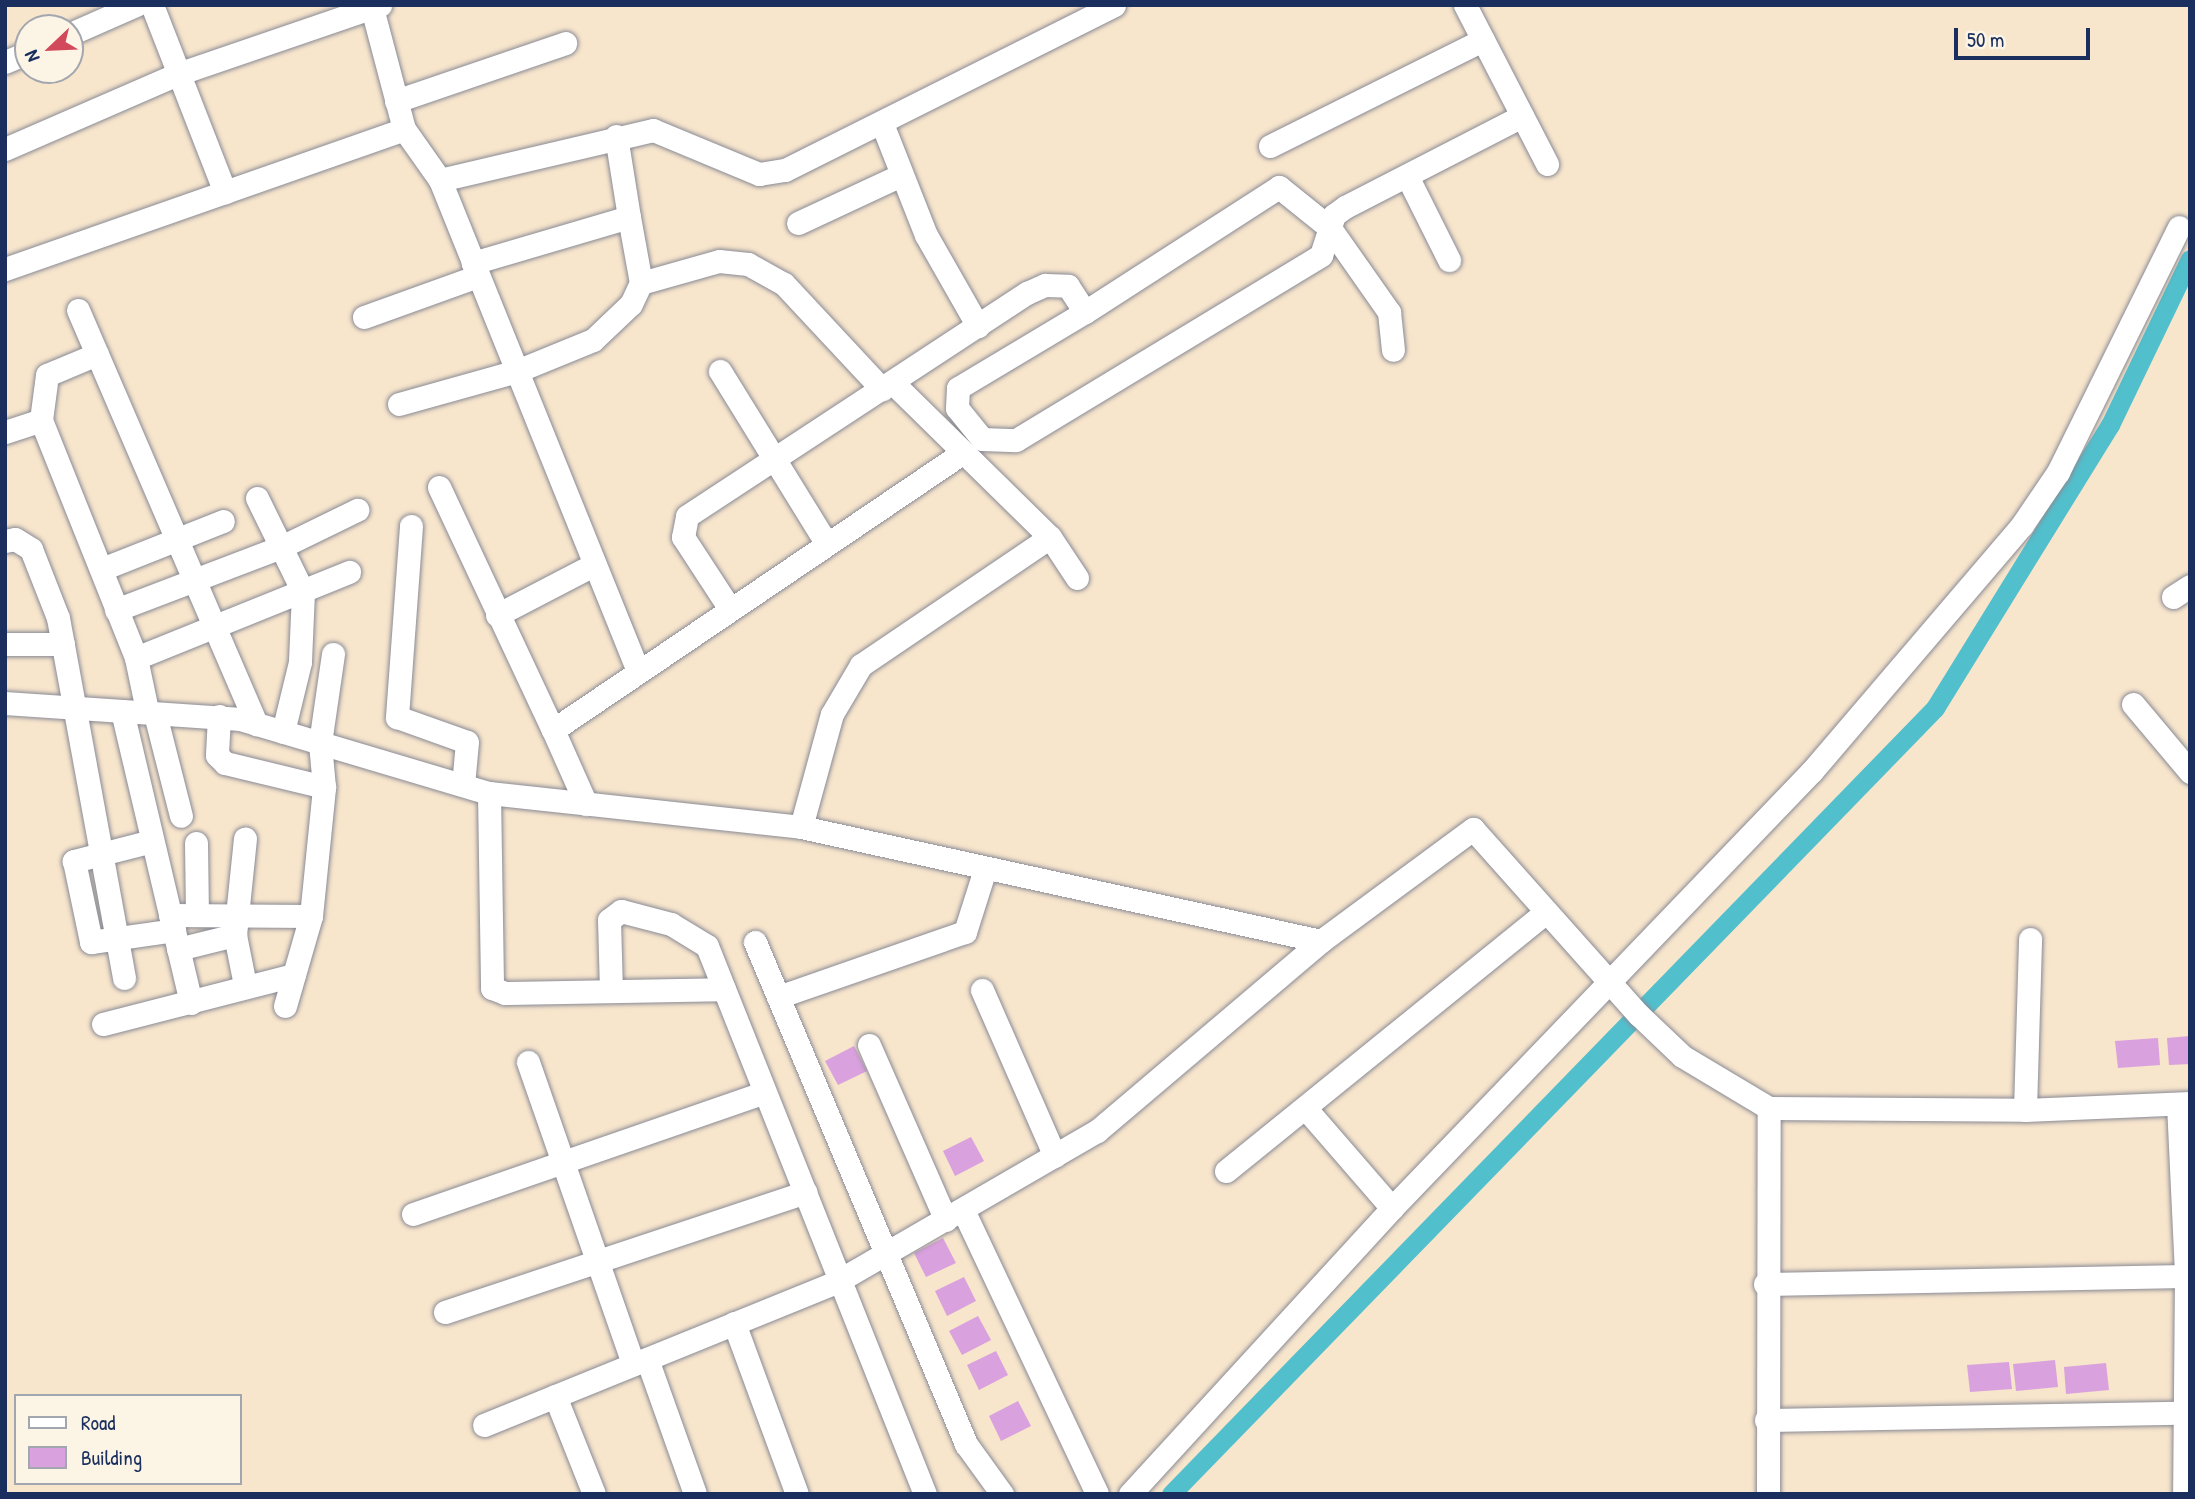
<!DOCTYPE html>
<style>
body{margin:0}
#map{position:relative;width:2195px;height:1499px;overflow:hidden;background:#f7e5cc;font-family:"Patrick Hand",sans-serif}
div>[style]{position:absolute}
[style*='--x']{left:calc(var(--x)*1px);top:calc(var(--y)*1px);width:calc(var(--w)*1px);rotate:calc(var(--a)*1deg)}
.canal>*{height:19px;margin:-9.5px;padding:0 9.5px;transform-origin:9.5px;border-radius:9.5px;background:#52bfcc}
.building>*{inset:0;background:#d9a1dd}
.roads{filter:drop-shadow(0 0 2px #898a95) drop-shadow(0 0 2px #898a95)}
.minor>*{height:23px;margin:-11.5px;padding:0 11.5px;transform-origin:11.5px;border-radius:11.5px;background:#fff}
span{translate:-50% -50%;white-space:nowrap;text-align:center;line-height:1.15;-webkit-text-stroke:5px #fcf5e5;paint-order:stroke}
.frame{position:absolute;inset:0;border:7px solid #1b2f5e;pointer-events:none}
.legend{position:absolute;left:14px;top:1394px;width:228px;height:91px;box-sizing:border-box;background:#fcf5e5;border:2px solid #a2a6af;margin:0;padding:9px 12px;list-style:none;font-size:21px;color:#1b2f5e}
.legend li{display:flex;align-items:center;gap:14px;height:35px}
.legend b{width:35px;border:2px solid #a2a6af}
.north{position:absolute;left:14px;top:14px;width:70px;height:70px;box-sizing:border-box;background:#fcf5e5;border:2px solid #a2a6af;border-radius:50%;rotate:247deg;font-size:19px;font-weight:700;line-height:28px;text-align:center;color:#1b2f5e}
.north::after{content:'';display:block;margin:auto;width:24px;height:32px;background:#d1495b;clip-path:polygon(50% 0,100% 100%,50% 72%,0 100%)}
.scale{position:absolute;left:1954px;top:28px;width:136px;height:32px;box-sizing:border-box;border:4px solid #1b2f5e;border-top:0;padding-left:9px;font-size:21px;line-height:24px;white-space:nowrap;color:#1b2f5e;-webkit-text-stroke:5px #fcf5e5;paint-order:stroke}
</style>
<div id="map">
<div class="canal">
<div style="--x:1171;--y:1494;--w:1096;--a:-45.81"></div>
<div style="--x:1935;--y:708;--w:333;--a:-58.3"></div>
<div style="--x:2110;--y:425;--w:184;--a:-64.3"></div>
</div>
<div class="building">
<div style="clip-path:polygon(2190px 1036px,2190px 1064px,2169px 1065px,2167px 1038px)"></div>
<div style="clip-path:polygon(2158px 1038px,2160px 1065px,2118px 1068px,2115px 1041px)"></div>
<div style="clip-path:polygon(854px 1046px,867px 1071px,838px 1085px,825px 1061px)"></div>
<div style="clip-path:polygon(971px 1137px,984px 1161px,955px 1176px,943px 1151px)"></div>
<div style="clip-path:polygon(943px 1238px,956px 1263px,926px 1277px,914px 1253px)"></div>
<div style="clip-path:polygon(964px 1277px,976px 1301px,947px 1316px,935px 1291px)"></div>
<div style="clip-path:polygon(978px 1316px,991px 1340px,962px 1355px,949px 1331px)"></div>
<div style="clip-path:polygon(996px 1351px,1008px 1375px,979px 1390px,967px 1365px)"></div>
<div style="clip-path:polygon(2055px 1360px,2058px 1387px,2016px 1391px,2013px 1364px)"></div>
<div style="clip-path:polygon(2009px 1362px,2012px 1389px,1970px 1392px,1967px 1365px)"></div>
<div style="clip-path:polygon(2106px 1363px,2109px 1390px,2066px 1394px,2064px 1367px)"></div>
<div style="clip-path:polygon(1018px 1401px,1031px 1426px,1001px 1441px,989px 1416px)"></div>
</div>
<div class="roads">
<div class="minor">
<div style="--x:152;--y:5;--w:201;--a:68.7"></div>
<div style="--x:1465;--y:5;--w:179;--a:62.7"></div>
<div style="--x:372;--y:8;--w:125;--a:75.2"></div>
<div style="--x:404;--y:129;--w:62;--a:54.8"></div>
<div style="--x:440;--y:180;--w:529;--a:68.04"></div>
<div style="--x:70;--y:34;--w:72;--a:-23.7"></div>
<div style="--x:5;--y:62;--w:25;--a:-23"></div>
<div style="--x:396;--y:101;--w:179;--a:-18.9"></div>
<div style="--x:883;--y:126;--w:117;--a:68.5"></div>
<div style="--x:926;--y:235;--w:105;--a:60.3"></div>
<div style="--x:616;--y:136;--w:82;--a:80.9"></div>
<div style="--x:1270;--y:146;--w:238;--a:-26.5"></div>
<div style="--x:5;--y:149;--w:185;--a:-23.5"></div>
<div style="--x:175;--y:75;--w:217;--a:-18.9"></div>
<div style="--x:1407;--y:176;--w:94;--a:63.4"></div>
<div style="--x:440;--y:180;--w:219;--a:-13.2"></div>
<div style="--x:653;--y:130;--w:115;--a:22.5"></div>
<div style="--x:759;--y:174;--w:26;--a:-9"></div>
<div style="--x:785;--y:170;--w:368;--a:-26.6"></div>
<div style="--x:798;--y:223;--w:114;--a:-25"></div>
<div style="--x:5;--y:269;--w:423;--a:-19.3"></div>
<div style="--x:641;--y:283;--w:81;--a:-15.8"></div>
<div style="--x:719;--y:261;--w:29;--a:6"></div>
<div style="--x:748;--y:264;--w:41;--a:29.1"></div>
<div style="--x:784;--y:284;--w:144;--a:47"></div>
<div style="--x:78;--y:310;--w:451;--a:66.7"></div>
<div style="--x:1085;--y:312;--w:148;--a:149.1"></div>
<div style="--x:958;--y:388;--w:20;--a:93"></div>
<div style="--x:957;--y:408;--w:40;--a:51"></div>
<div style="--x:982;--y:439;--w:34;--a:2"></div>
<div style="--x:1016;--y:440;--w:357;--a:-31.2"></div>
<div style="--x:1321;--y:255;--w:42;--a:-72"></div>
<div style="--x:1334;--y:215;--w:14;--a:-36"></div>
<div style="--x:1345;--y:207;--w:199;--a:-27.2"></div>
<div style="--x:364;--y:317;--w:121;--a:-19.8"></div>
<div style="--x:97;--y:354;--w:54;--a:157.2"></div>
<div style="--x:47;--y:375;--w:45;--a:97.6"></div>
<div style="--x:41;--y:420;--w:256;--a:68.2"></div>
<div style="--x:136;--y:658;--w:53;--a:78.1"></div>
<div style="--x:720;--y:371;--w:203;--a:58.3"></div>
<div style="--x:892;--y:382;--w:221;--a:44.5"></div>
<div style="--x:1050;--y:537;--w:49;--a:56.6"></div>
<div style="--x:399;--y:404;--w:123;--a:-15.6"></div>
<div style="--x:517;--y:371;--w:82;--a:-22.2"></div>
<div style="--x:593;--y:340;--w:52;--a:-43.5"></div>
<div style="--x:631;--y:304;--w:23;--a:-65"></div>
<div style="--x:641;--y:283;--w:67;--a:-100.3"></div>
<div style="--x:629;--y:217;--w:163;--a:163.6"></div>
<div style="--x:5;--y:432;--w:38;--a:-18"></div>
<div style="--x:439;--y:487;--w:268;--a:64.9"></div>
<div style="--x:257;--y:498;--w:105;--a:63.9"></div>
<div style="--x:303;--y:592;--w:70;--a:92.5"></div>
<div style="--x:300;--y:662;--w:72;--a:103.7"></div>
<div style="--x:411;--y:526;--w:192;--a:94.2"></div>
<div style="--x:397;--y:717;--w:74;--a:19.7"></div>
<div style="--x:467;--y:742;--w:43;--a:95.3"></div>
<div style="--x:5;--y:541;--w:10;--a:-11"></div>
<div style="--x:15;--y:539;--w:19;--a:32"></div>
<div style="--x:31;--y:549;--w:74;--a:68.6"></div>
<div style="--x:58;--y:618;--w:366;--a:79.6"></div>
<div style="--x:102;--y:569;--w:130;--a:-21.6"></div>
<div style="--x:2173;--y:597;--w:20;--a:-33"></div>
<div style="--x:730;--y:609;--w:86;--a:-123.1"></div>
<div style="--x:683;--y:537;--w:21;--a:-79"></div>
<div style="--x:687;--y:516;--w:407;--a:-33.3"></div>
<div style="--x:1027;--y:293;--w:20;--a:-24"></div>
<div style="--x:1045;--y:285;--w:23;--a:2"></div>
<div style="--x:1068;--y:286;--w:31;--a:57"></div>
<div style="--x:1085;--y:312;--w:231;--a:-32.8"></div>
<div style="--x:1279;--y:187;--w:65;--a:38.8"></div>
<div style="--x:1330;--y:228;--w:103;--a:54.9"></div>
<div style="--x:1389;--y:312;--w:38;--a:84"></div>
<div style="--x:116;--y:610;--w:177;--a:-20.9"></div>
<div style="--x:281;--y:547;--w:85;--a:-26"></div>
<div style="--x:497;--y:615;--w:110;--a:-27.5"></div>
<div style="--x:5;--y:644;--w:58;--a:0"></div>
<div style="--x:136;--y:658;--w:230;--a:-22"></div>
<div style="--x:5;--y:703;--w:236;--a:3.9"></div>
<div style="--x:240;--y:719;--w:260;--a:16.6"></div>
<div style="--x:489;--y:793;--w:314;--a:6.2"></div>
<div style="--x:801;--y:827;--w:532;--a:12.37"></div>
<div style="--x:2133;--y:704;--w:89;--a:50"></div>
<div style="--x:122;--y:711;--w:300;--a:76.7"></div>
<div style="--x:155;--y:714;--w:105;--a:75.7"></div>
<div style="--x:219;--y:716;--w:39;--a:93"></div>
<div style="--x:217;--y:755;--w:11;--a:45"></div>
<div style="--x:225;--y:763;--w:102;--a:13.6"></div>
<div style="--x:489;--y:793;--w:195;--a:89.1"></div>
<div style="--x:492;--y:988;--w:14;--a:21"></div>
<div style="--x:505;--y:993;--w:219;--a:-1"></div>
<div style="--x:586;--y:804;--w:81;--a:-114"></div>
<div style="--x:553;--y:730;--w:493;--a:-34.1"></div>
<div style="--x:801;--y:827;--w:117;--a:-74.7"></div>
<div style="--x:832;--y:714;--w:57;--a:-59.4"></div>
<div style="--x:861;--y:665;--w:228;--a:-34.1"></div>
<div style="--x:152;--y:841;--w:81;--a:165.6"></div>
<div style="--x:74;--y:861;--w:83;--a:78.1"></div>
<div style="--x:91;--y:942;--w:84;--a:-8.2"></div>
<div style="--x:196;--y:843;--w:69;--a:89.2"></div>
<div style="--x:170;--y:915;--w:141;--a:0.4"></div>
<div style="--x:755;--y:942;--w:545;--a:67.2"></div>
<div style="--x:966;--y:1444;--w:62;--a:54.2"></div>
<div style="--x:178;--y:949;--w:59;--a:-13.8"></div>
<div style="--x:245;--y:985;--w:51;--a:-101.3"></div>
<div style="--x:235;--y:935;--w:97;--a:-84.1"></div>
<div style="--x:982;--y:990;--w:181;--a:66.3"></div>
<div style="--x:611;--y:991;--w:71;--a:-91.6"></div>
<div style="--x:609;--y:920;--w:15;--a:-37"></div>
<div style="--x:621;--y:911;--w:52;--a:14.6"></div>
<div style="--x:671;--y:924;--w:42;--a:31.4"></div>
<div style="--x:707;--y:946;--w:590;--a:68.31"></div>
<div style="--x:778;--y:997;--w:198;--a:-19.2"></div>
<div style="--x:965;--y:932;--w:66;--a:-72.4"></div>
<div style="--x:285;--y:1006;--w:94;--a:-73.9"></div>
<div style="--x:311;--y:916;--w:130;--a:-84.2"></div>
<div style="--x:324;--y:787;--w:44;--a:-95.2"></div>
<div style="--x:320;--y:743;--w:90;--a:-81.7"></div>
<div style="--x:103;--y:1024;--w:197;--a:-14.4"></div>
<div style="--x:869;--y:1045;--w:191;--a:66.3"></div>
<div style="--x:528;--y:1062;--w:320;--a:70.8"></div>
<div style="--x:2178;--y:1104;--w:172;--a:87.3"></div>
<div style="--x:2186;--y:1276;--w:218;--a:90.5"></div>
<div style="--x:1307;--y:1110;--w:130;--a:49.1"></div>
<div style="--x:2025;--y:1110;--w:171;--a:-88.3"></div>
<div style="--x:1226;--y:1171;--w:412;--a:-39"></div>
<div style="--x:963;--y:1210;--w:314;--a:64.7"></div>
<div style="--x:413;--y:1214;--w:369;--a:-19.1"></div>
<div style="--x:1765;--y:1284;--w:421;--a:-1.1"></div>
<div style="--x:445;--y:1312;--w:380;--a:-18.4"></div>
<div style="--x:734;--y:1323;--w:182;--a:69.8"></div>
<div style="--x:647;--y:1359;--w:143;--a:70.4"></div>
<div style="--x:555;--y:1396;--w:105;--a:68.3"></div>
<div style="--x:1766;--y:1420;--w:416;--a:-1"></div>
<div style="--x:484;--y:1425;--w:382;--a:-22.1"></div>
<div style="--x:838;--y:1281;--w:299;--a:-30.1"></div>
<div style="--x:1097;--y:1131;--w:294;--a:-40.3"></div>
<div style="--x:1321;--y:941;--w:189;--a:-36.4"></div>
<div style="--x:1473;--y:829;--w:249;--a:48.3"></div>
<div style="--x:1639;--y:1015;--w:59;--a:43.6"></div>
<div style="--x:1682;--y:1056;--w:101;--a:30.9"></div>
<div style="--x:1130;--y:1494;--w:388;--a:-47.5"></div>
<div style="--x:1392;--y:1208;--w:606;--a:-46.14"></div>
<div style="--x:1812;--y:771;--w:323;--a:-49.5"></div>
<div style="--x:2022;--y:525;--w:64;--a:-55.8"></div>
<div style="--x:2058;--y:472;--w:273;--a:-63.7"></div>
<div style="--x:1768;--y:1494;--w:386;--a:-89.9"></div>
<div style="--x:1769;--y:1108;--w:256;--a:0.4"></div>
<div style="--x:2025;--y:1110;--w:165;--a:-2.4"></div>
</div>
</div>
<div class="frame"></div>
<ul class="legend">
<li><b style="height:9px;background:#fff"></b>Road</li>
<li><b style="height:19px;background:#d9a1dd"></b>Building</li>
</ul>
<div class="north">N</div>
<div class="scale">50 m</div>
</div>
